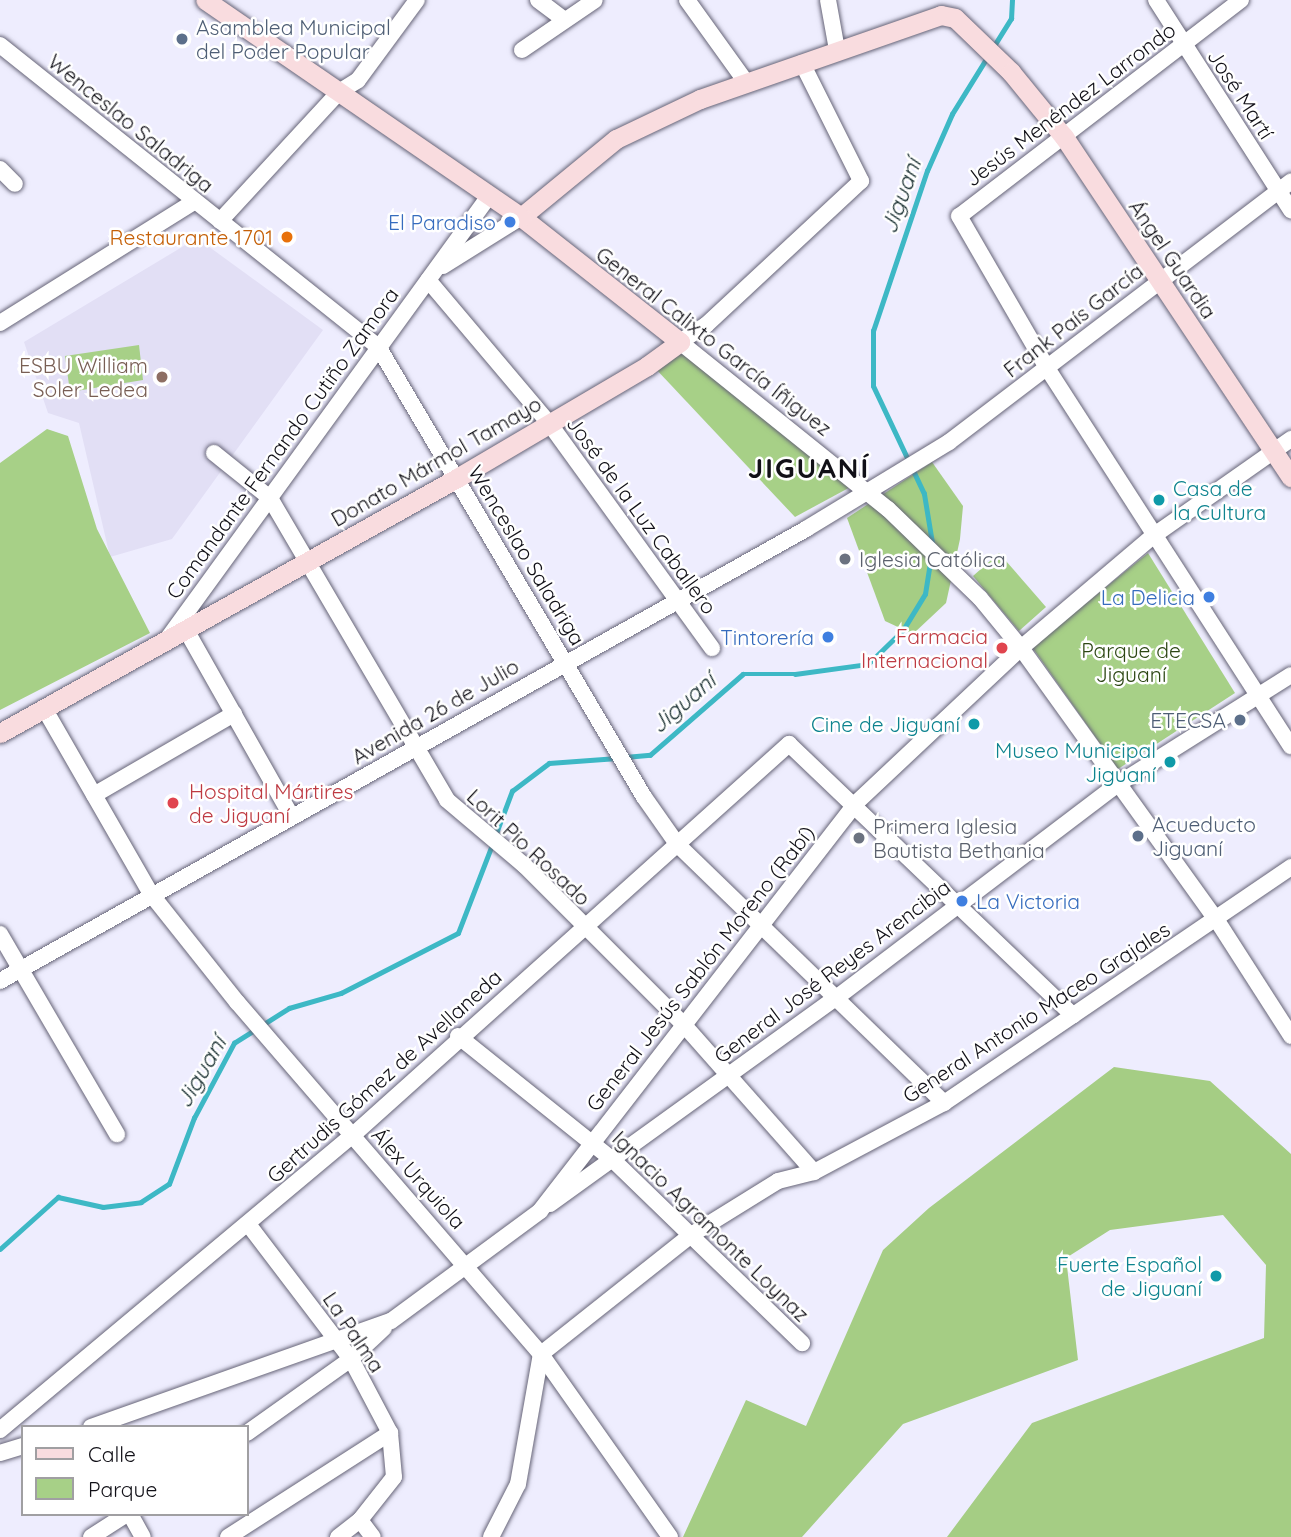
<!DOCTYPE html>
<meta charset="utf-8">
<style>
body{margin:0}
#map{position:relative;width:1291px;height:1537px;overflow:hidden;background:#eeedfe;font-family:Quicksand,sans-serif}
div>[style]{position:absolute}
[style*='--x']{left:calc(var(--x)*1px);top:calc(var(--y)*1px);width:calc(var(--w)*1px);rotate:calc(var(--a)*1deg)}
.built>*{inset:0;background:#e2dff5}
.green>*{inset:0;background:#a7d087}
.forest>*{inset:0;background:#a5cd84}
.stream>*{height:4.5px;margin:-2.25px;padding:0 2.25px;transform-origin:2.25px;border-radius:2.25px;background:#3db8c5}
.roads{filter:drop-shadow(0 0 2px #666477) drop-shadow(0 0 2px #666477)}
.minor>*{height:16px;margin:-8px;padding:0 8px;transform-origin:8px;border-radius:8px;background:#fff}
.major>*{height:19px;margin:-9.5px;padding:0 9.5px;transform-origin:9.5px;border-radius:9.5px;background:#f9dcdf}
.dots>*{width:19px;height:19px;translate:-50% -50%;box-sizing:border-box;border:4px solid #fff;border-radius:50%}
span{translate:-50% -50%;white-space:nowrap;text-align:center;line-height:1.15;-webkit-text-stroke:5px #fff;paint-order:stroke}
.service-label{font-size:21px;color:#4e5e75}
.left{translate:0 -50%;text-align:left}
.right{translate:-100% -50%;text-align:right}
.street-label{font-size:21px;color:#111017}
.shop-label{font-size:21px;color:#366cbe}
.food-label{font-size:21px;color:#c56008}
.education-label{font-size:21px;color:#785e54}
.culture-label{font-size:21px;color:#0d838f}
.worship-label{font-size:21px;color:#5b616d}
.health-label{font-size:21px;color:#be3a42}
.park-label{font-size:21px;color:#2d4714}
.water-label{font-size:23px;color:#182e30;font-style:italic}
.district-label{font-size:28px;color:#111017;font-weight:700;letter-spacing:2px}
.legend{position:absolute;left:21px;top:1425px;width:228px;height:91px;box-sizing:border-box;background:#fff;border:2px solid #a09fa2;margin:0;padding:9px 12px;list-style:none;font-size:21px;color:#111017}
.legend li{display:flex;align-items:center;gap:14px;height:35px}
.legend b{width:35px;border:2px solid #a09fa2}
</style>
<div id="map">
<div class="built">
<div style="clip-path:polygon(197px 238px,323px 330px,172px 539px,110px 557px,79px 423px,48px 413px,24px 342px)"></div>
</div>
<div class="green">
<div style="clip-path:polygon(139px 345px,143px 380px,70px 392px,65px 356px)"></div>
<div style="clip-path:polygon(683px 352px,856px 484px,795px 517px,654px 367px)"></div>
<div style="clip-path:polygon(47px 429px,68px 436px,97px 529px,150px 633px,0 710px,0 463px)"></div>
<div style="clip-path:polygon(999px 553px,1046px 607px,1019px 631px,973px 576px)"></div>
<div style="clip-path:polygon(1148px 553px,1235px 693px,1118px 769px,1032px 647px)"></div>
</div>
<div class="forest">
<div style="clip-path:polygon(932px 462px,963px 506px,960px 539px,946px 603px,913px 634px,885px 621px,847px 518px)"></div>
<div style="clip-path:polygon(1114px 1067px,1210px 1081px,1291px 1154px,1291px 1537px,947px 1537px,1032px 1423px,1264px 1338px,1266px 1265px,1223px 1215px,1110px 1230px,1066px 1258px,1078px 1360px,903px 1424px,802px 1537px,683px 1537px,746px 1400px,806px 1426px,883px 1250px,929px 1208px)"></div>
</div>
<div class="stream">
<div style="--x:992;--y:49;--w:36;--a:-58"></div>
<div style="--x:1011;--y:19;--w:19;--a:-87"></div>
<div style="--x:932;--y:543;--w:50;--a:-99.3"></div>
<div style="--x:924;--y:494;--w:119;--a:-115.3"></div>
<div style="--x:873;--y:386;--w:55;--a:-90"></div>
<div style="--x:873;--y:331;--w:169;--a:-71.4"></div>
<div style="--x:927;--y:171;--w:62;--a:-66.3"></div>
<div style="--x:952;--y:114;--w:68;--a:-58.2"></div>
<div style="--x:625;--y:757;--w:25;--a:-5"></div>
<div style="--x:650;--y:755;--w:123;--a:-41.1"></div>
<div style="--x:743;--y:674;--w:52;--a:0"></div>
<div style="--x:795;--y:674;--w:74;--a:-7.8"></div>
<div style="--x:868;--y:664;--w:49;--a:-44.2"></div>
<div style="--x:903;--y:630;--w:42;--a:-58.6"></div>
<div style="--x:925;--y:594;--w:39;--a:-81"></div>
<div style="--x:495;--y:836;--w:48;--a:-69.3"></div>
<div style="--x:512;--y:791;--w:46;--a:-37.1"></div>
<div style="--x:549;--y:763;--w:68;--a:-4.2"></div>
<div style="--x:0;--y:1249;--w:78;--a:-41.9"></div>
<div style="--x:58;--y:1197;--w:46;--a:12.5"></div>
<div style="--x:103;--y:1207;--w:38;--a:-7"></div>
<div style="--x:141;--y:1202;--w:33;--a:-33"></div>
<div style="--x:169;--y:1184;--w:71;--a:-69.3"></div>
<div style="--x:194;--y:1118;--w:85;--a:-61.9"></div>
<div style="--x:234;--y:1043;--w:65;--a:-32.5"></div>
<div style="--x:289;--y:1008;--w:54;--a:-16.1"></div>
<div style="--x:341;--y:993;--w:131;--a:-27.1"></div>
<div style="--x:458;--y:933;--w:94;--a:-68.9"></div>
</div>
<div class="roads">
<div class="minor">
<div style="--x:538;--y:0;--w:31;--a:37"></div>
<div style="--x:687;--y:0;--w:101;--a:54.3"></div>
<div style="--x:828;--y:0;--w:51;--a:79.8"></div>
<div style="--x:1156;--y:0;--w:250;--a:57.3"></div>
<div style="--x:1241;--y:0;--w:355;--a:142.5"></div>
<div style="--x:959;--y:216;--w:176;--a:59.9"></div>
<div style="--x:1047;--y:368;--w:450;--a:57.2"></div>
<div style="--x:0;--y:45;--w:485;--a:38.6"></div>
<div style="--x:379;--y:348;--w:521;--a:59.45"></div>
<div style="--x:644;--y:797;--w:57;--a:54.9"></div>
<div style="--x:677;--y:844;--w:372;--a:44.1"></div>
<div style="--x:522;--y:50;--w:88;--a:-34.4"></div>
<div style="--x:802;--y:63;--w:132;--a:63.4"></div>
<div style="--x:861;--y:181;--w:212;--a:137.1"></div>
<div style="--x:706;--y:325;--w:31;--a:147"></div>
<div style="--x:680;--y:342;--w:267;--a:38.8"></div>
<div style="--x:888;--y:509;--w:128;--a:44.1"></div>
<div style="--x:980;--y:598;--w:65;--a:50.6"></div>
<div style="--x:1021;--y:648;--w:334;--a:54.3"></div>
<div style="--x:1216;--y:919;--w:139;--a:57.3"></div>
<div style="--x:0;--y:169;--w:21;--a:45"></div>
<div style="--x:220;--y:221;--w:176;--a:-47.3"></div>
<div style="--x:339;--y:92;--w:22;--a:-32"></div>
<div style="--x:358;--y:80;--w:99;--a:-53.6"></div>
<div style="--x:443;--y:266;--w:92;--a:-32.1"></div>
<div style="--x:428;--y:280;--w:187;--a:49.8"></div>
<div style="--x:549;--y:423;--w:278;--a:54.1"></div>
<div style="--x:0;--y:323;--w:230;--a:-32"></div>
<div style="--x:214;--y:453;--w:72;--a:38.8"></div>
<div style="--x:270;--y:498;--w:350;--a:59.6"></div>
<div style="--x:447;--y:800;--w:101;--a:40.2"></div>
<div style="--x:524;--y:865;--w:226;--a:45"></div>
<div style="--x:684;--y:1025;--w:196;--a:48.5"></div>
<div style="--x:181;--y:621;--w:225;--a:60.5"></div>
<div style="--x:168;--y:638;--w:546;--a:-54.01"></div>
<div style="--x:44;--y:708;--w:215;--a:60.1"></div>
<div style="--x:151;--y:894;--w:138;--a:51.5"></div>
<div style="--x:237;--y:1002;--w:465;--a:49.2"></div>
<div style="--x:541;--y:1354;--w:224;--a:54.8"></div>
<div style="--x:94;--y:795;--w:162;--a:-30.1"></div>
<div style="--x:0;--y:934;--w:232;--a:59.7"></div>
<div style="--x:0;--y:981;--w:924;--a:-29.28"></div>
<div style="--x:806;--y:529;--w:167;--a:-31.3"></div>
<div style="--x:949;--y:442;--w:430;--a:-37.3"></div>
<div style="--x:458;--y:1036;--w:200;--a:38.7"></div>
<div style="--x:614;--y:1161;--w:262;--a:44.1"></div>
<div style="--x:550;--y:1204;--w:352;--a:-35.8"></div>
<div style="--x:836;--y:998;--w:354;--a:-37.2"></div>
<div style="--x:1118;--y:784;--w:204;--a:-32.2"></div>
<div style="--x:248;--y:1224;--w:170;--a:52.7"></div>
<div style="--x:351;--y:1359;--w:84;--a:62.2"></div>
<div style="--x:390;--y:1433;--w:44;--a:84.8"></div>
<div style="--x:394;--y:1477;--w:55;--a:128.3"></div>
<div style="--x:360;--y:1520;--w:28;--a:142"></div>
<div style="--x:91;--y:1427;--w:318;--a:-19.5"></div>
<div style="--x:391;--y:1321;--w:185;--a:-36.4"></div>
<div style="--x:540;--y:1211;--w:516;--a:-52.24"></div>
<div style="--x:856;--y:803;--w:226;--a:-43.2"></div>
<div style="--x:1021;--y:648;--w:173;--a:-40.3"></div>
<div style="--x:1153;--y:536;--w:169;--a:-35.1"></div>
<div style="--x:0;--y:1430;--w:460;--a:-39.9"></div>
<div style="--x:353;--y:1135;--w:586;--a:-41.89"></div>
<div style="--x:789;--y:744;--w:393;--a:43.7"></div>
<div style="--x:247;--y:1433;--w:128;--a:-35.4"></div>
<div style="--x:351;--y:1359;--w:45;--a:-43.2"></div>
<div style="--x:0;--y:1453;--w:24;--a:-17"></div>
<div style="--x:130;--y:1514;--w:26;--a:61"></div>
<div style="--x:360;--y:1520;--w:21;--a:53"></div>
<div style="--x:91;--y:1537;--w:43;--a:-32.6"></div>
<div style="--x:228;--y:1537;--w:193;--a:-32.7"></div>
<div style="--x:491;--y:1537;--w:59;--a:-63"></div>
<div style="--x:518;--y:1484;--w:132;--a:-80"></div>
<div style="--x:541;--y:1354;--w:191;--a:-38.4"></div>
<div style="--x:691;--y:1235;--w:102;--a:-31.8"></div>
<div style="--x:778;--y:1181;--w:37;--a:-14"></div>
<div style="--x:814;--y:1172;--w:147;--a:-28"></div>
<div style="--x:944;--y:1103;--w:420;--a:-34.2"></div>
</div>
<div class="major">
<div style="--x:521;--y:217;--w:123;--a:-39.4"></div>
<div style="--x:616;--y:139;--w:93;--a:-25.5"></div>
<div style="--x:700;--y:99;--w:255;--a:-19.2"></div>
<div style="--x:941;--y:15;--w:14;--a:12"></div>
<div style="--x:955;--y:18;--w:78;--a:44"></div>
<div style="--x:1011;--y:72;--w:84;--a:50.8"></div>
<div style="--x:1064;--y:137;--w:409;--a:56.3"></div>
<div style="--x:0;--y:733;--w:523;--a:-29.16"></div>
<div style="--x:457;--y:478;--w:221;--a:-30.5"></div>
<div style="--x:647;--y:366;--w:41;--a:-36"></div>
<div style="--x:680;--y:342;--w:202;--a:-141.8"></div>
<div style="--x:521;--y:217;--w:383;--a:-145.5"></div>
</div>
</div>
<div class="dots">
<div style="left:182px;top:39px;background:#5c6f8a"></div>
<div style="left:510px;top:222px;background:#3f7fe0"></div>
<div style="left:287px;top:237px;background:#e8710a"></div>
<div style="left:162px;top:377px;background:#8d6e63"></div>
<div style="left:1159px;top:500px;background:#0f9aa8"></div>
<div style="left:845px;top:559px;background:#6b7280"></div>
<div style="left:1209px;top:597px;background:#3f7fe0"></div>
<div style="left:828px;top:637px;background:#3f7fe0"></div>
<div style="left:1002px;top:648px;background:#e0444e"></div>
<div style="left:1240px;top:720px;background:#5c6f8a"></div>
<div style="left:974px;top:724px;background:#0f9aa8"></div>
<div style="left:1170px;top:762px;background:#0f9aa8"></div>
<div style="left:173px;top:803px;background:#e0444e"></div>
<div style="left:1138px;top:836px;background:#5c6f8a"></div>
<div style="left:859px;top:838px;background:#6b7280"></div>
<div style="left:962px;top:901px;background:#3f7fe0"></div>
<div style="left:1216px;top:1276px;background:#0f9aa8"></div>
</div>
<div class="service-label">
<span class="left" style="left:196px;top:39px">Asamblea Municipal<br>del Poder Popular</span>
<span class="right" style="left:1226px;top:720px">ETECSA</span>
<span class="left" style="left:1152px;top:836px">Acueducto<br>Jiguaní</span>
</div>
<div class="street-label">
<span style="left:1241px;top:94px;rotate:57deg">José Martí</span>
<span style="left:1070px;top:104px;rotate:-37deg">Jesús Menéndez Larrondo</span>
<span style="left:131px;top:123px;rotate:39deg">Wenceslao Saladriga</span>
<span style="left:1173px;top:259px;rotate:56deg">Ángel Guardia</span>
<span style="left:1073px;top:320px;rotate:-38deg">Frank País García</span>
<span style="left:714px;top:341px;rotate:38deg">General Calixto García Íñiguez</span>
<span style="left:282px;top:443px;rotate:-54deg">Comandante Fernando Cutiño Zamora</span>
<span style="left:436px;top:461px;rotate:-30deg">Donato Mármol Tamayo</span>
<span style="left:642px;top:515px;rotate:54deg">José de la Luz Caballero</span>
<span style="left:527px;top:555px;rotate:59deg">Wenceslao Saladriga</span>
<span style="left:435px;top:711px;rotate:-30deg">Avenida 26 de Julio</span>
<span style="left:529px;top:847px;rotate:43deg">Lorit Pio Rosado</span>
<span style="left:700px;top:968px;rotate:-52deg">General Jesús Sablón Moreno (Rabí)</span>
<span style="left:832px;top:971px;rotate:-37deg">General José Reyes Arencibia</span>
<span style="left:1036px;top:1012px;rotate:-33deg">General Antonio Maceo Grajales</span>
<span style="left:384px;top:1076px;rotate:-42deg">Gertrudis Gómez de Avellaneda</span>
<span style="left:419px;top:1178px;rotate:48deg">Álex Urquiola</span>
<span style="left:711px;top:1226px;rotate:44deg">Ignacio Agramonte Loynaz</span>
<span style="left:354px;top:1332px;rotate:56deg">La Palma</span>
</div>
<div class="shop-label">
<span class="right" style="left:496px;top:222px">El Paradiso</span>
<span class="right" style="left:1195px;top:597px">La Delicia</span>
<span class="right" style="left:814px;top:637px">Tintorería</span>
<span class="left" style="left:976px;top:901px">La Victoria</span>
</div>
<div class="food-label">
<span class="right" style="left:273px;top:237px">Restaurante 1701</span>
</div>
<div class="education-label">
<span class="right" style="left:148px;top:377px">ESBU William<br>Soler Ledea</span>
</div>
<div class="culture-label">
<span class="left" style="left:1173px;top:500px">Casa de<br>la Cultura</span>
<span class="right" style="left:960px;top:724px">Cine de Jiguaní</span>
<span class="right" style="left:1156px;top:762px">Museo Municipal<br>Jiguaní</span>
<span class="right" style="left:1202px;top:1276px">Fuerte Español<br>de Jiguaní</span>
</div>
<div class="worship-label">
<span class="left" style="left:859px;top:559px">Iglesia Católica</span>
<span class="left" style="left:873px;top:838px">Primera Iglesia<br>Bautista Bethania</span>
</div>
<div class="health-label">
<span class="right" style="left:988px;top:648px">Farmacia<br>Internacional</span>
<span class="left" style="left:189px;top:803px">Hospital Mártires<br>de Jiguaní</span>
</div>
<div class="park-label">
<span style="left:1131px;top:662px">Parque de<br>Jiguaní</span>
</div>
<div class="water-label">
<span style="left:901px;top:196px;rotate:-70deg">Jiguaní</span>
<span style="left:683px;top:703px;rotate:-41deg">Jiguaní</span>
<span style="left:201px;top:1072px;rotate:-60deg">Jiguaní</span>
</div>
<div class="district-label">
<span style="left:809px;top:468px">JIGUANÍ</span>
</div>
<ul class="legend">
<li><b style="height:9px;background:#f9dcdf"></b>Calle</li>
<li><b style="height:19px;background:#a7d087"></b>Parque</li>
</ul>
</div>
